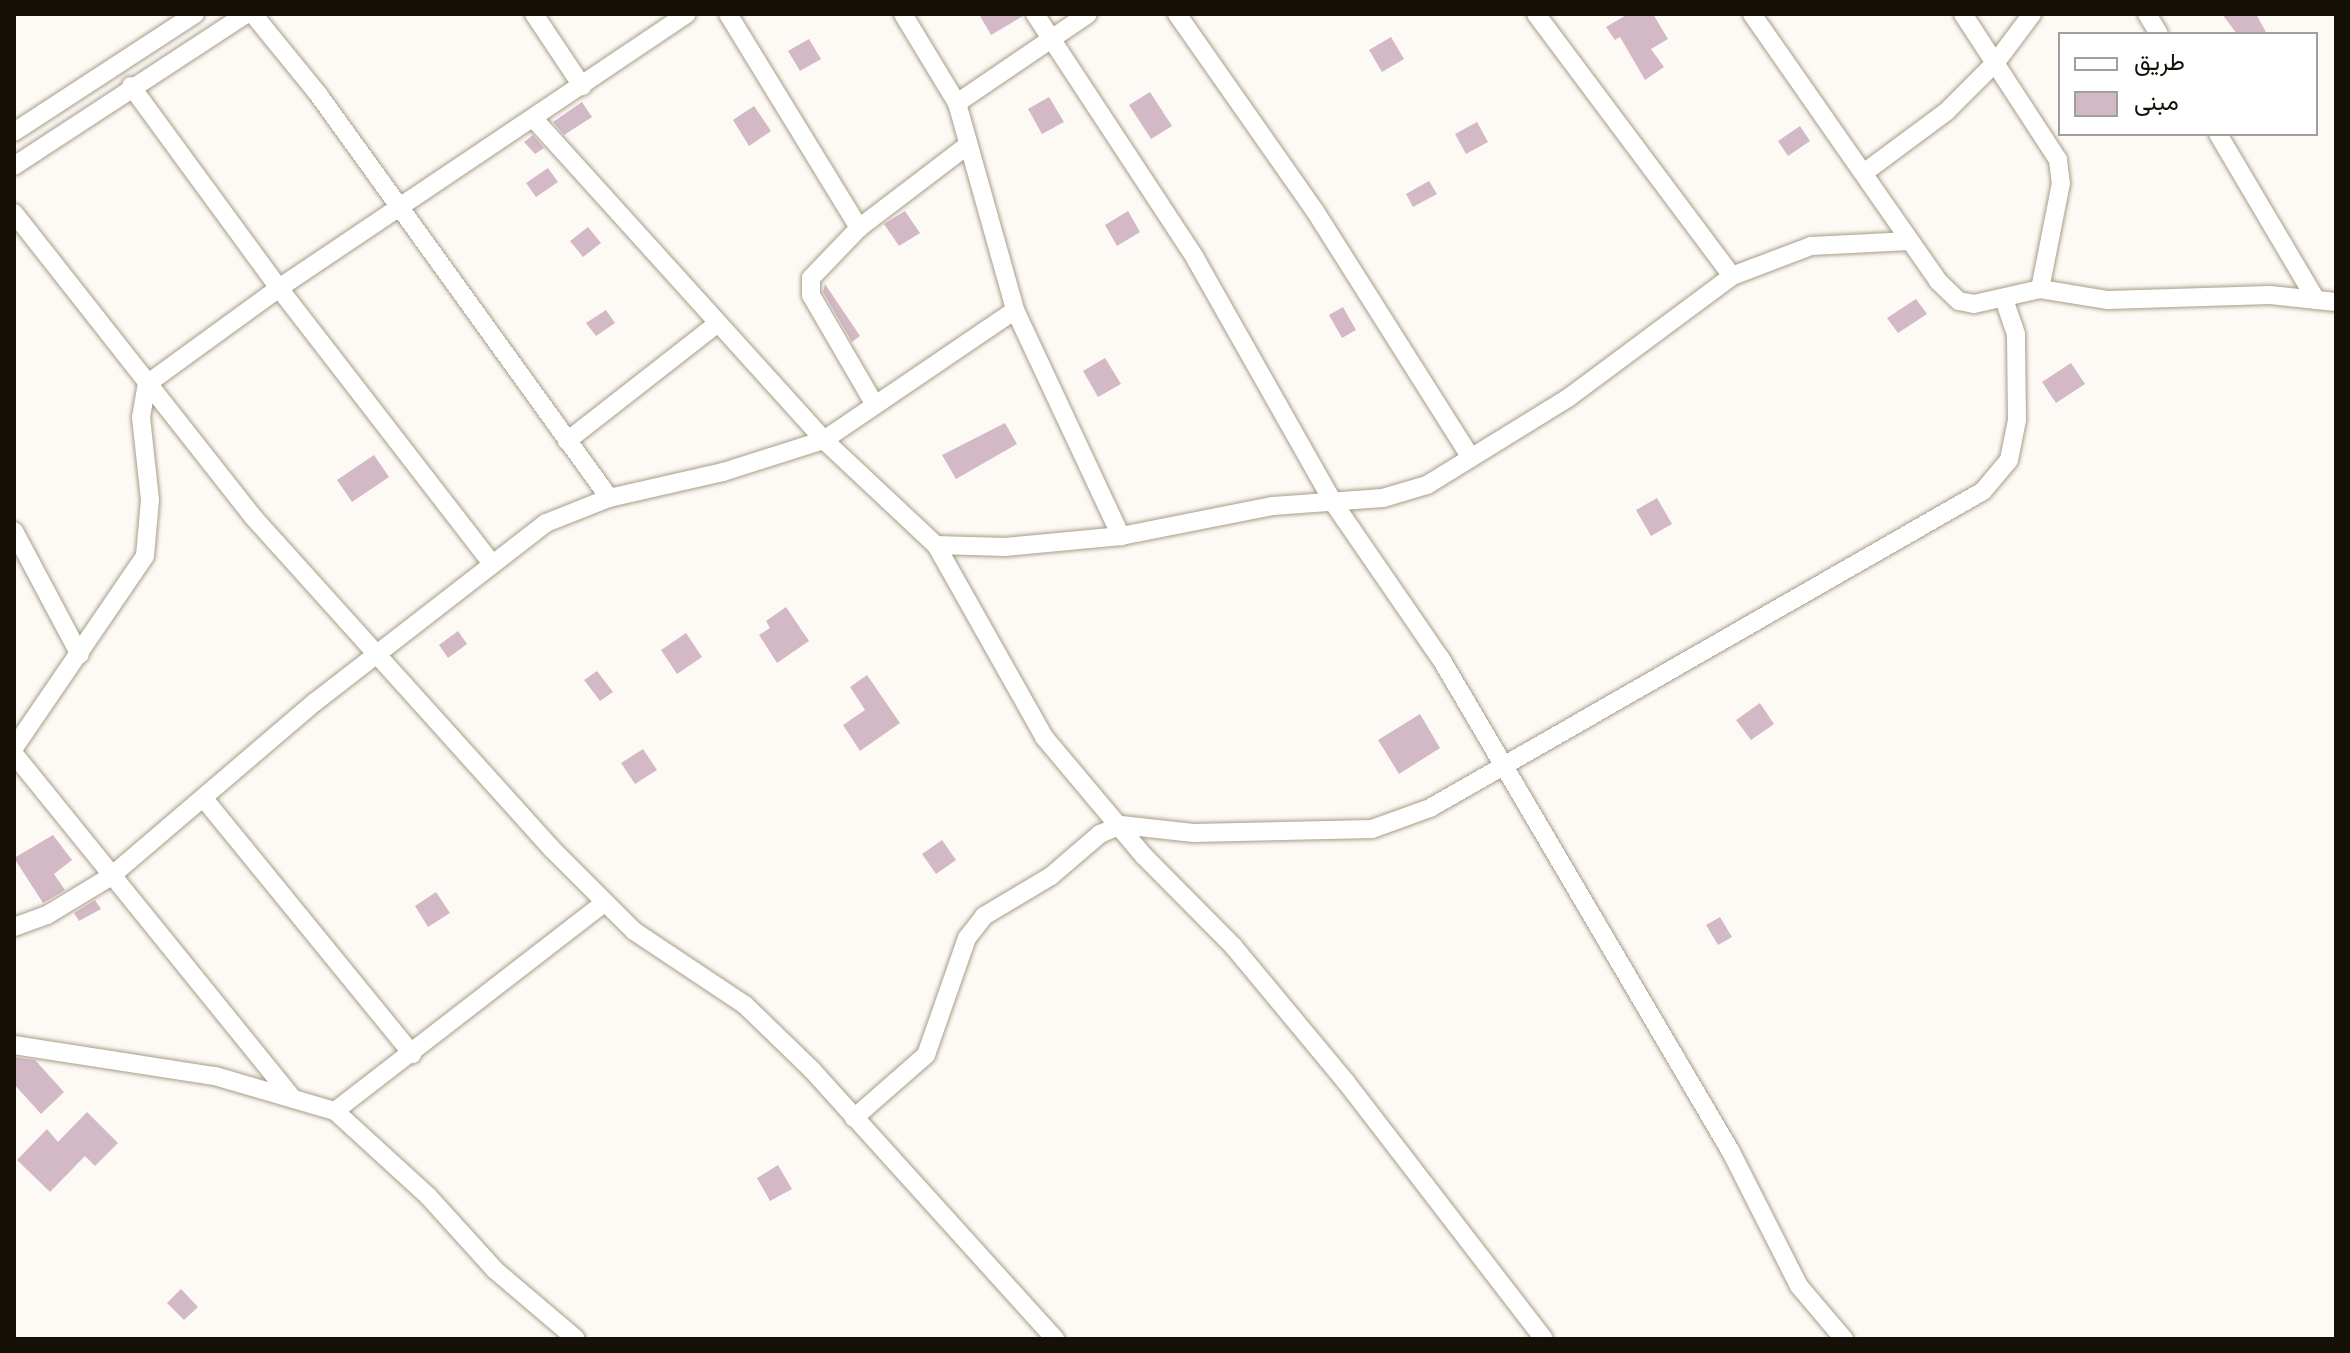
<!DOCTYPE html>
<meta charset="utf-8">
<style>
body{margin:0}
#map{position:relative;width:2350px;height:1353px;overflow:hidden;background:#fdfaf6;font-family:"Sofia Sans Condensed",Vazirmatn,sans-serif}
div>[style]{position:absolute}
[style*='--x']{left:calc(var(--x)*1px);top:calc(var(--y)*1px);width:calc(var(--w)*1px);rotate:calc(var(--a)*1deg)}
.building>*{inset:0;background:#d2b9c5}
.roads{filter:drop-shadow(0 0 2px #a99c87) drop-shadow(0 0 2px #a99c87)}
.minor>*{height:18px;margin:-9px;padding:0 9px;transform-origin:9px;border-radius:9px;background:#fff}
span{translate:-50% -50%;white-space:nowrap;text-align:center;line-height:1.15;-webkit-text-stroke:6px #fff;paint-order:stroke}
.frame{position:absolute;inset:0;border:16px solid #151008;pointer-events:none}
.legend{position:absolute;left:2058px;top:32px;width:260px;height:104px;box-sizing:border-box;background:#fff;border:2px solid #a19f9c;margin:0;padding:10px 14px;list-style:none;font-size:24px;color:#151008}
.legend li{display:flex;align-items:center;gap:16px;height:40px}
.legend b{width:40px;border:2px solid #a19f9c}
</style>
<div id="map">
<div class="building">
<div style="clip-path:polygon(979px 14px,1023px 14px,1023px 16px,991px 35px)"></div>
<div style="clip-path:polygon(1628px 14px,1653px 14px,1668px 39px,1651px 49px,1664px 67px,1645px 80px,1620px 37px,1615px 40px,1606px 27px)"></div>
<div style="clip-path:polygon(2222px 14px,2256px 14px,2267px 34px,2237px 34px)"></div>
<div style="clip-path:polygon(1391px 37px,1404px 59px,1382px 72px,1369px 50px)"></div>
<div style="clip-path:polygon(809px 39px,821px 59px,800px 71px,788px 51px)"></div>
<div style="clip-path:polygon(1150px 92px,1172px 126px,1151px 139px,1129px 105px)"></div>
<div style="clip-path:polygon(1049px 97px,1064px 122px,1042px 134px,1028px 109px)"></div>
<div style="clip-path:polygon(582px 102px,592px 117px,564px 135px,553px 122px)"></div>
<div style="clip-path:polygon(754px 106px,771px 131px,749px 146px,733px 120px)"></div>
<div style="clip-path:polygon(1477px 122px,1488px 142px,1466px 154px,1455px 134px)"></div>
<div style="clip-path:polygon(1800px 126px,1810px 141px,1788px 156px,1778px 141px)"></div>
<div style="clip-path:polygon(533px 135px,544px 148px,535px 154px,524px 142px)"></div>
<div style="clip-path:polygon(548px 168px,558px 182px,536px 197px,526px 183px)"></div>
<div style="clip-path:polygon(1429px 181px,1437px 194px,1413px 207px,1406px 194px)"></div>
<div style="clip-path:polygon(905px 211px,920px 233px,899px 246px,884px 224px)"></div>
<div style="clip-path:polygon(1128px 211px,1140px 232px,1117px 246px,1105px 225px)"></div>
<div style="clip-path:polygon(588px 227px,601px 243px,583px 257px,570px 241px)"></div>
<div style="clip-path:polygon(825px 284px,860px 336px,852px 342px,823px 292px)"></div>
<div style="clip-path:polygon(1916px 299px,1927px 314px,1898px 333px,1887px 318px)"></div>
<div style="clip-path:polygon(1343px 307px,1356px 330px,1342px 338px,1329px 315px)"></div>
<div style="clip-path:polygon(606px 310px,615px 323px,596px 336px,586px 323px)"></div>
<div style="clip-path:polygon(1105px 358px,1121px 384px,1098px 397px,1083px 371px)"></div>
<div style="clip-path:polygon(2071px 363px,2085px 384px,2056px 403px,2042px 382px)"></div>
<div style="clip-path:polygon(1005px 423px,1017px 444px,956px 479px,942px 455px)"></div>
<div style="clip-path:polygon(374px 455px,389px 477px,352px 502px,337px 480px)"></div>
<div style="clip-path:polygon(1657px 498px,1672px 524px,1651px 536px,1636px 510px)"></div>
<div style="clip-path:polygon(786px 607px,809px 641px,777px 663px,759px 635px,770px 628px,766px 621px)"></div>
<div style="clip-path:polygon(458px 631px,467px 644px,448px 658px,439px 645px)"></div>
<div style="clip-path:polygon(686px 633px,702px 657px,677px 674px,661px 650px)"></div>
<div style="clip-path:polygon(597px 671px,613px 692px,600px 701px,584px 680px)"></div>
<div style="clip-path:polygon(867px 675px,900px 723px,860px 751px,843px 725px,865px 710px,850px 687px)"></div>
<div style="clip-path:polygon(1760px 703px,1774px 724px,1751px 740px,1736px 720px)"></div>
<div style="clip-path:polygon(1420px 714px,1440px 748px,1399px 774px,1378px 740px)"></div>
<div style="clip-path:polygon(643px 749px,657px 770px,635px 784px,621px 763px)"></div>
<div style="clip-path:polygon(53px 835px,72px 860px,54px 874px,65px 890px,43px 903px,14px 858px)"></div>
<div style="clip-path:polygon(942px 840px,956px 860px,936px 874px,922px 854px)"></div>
<div style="clip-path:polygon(436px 892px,450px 913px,428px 927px,415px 906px)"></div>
<div style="clip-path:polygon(95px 900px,101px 909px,79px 921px,74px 913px)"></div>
<div style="clip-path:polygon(1720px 917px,1732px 937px,1718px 945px,1706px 925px)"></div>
<div style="clip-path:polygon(14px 1057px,35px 1060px,64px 1092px,41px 1114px,14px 1084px)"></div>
<div style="clip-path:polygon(87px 1112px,118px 1143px,95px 1166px,85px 1156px,50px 1192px,17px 1160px,47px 1129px,58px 1142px)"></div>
<div style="clip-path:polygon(778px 1165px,792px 1189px,770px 1201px,757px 1178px)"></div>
<div style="clip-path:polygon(181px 1289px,198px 1307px,184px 1320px,167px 1303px)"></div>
</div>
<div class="roads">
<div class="minor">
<div style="--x:253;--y:14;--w:103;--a:50.9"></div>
<div style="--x:318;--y:94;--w:498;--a:54.2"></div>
<div style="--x:534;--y:14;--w:87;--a:56.3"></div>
<div style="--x:728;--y:14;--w:251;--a:58.5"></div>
<div style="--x:903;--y:14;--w:104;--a:58.8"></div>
<div style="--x:957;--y:103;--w:215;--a:74.3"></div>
<div style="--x:1015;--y:310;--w:250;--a:64.9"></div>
<div style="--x:1035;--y:14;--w:292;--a:56.7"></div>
<div style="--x:1195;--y:258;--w:284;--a:60.5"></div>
<div style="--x:1335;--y:505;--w:187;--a:55.5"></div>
<div style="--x:1441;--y:659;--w:572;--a:59.53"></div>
<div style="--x:1731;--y:1152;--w:150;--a:63.1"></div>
<div style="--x:1799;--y:1286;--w:70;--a:49.7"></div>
<div style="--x:1177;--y:14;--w:241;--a:55"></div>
<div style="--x:1315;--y:211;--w:292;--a:57.7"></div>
<div style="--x:1536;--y:14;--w:327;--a:53.2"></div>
<div style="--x:1752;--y:14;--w:325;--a:55.1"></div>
<div style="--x:1938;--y:281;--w:29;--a:44"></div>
<div style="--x:1959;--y:301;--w:15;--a:11"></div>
<div style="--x:1974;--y:304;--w:68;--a:-12.8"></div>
<div style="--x:2040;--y:289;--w:69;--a:9.2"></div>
<div style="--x:2108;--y:300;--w:162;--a:-1.8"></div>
<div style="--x:2270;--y:295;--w:66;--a:6.1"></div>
<div style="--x:1963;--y:14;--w:174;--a:56.9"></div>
<div style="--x:2058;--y:160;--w:23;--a:83"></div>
<div style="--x:2061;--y:183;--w:108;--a:101.2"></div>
<div style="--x:2147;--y:14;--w:23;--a:59"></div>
<div style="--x:131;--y:86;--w:250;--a:53.8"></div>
<div style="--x:279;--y:288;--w:346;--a:52.3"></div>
<div style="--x:957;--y:103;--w:158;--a:-34.2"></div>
<div style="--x:534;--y:119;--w:433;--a:47.9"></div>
<div style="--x:824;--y:440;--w:154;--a:43.2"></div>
<div style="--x:936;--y:545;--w:220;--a:60.6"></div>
<div style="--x:1044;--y:737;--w:155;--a:50"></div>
<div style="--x:1144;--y:856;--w:127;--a:45.3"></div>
<div style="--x:1233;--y:946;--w:177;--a:50.3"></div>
<div style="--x:1346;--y:1082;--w:324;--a:52.4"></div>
<div style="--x:14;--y:132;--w:216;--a:-33.1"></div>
<div style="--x:2218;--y:134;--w:193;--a:59.4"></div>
<div style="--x:14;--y:166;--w:277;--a:-33.2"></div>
<div style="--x:1865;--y:172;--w:102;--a:-36.6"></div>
<div style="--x:1947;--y:111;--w:69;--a:-45"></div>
<div style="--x:1996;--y:62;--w:60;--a:-53.1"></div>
<div style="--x:14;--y:213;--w:388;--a:51.8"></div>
<div style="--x:254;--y:518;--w:445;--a:48"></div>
<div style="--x:552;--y:849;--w:116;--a:45"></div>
<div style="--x:634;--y:931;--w:133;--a:33.7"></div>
<div style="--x:745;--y:1005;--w:93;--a:44.1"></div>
<div style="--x:812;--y:1070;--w:363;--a:47.9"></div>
<div style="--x:875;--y:405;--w:127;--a:-120.2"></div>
<div style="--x:811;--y:295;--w:17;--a:-90"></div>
<div style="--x:811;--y:278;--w:69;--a:-46.2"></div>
<div style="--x:859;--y:228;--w:137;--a:-37.3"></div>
<div style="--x:567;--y:441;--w:190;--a:-38"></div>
<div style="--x:14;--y:531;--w:140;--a:62"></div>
<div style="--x:936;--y:545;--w:69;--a:1.7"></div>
<div style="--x:1005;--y:547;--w:117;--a:-5.4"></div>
<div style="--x:1121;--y:536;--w:155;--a:-11.2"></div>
<div style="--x:1273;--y:506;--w:110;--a:-4.2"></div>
<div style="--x:1383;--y:498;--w:46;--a:-16.5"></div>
<div style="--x:1427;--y:485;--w:166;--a:-31.7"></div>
<div style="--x:1568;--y:398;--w:204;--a:-36.6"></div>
<div style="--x:1732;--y:276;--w:85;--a:-20.8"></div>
<div style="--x:1811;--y:246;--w:99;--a:-2.9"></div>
<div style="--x:14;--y:748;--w:232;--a:-55.7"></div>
<div style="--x:145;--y:556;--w:56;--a:-84.9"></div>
<div style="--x:150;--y:500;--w:83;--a:-96.2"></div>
<div style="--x:141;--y:417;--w:34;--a:-80"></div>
<div style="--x:147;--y:384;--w:163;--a:-36"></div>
<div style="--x:279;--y:288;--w:491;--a:-33.9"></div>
<div style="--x:14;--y:754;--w:444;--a:51"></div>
<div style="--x:205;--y:800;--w:328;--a:50.8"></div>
<div style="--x:14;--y:927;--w:35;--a:-20"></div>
<div style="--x:47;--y:915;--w:74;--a:-31.1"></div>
<div style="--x:110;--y:877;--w:270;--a:-40.5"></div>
<div style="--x:315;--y:702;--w:292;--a:-37.8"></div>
<div style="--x:546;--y:523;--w:68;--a:-21.6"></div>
<div style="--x:609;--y:498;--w:117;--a:-12.8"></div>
<div style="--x:723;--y:472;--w:106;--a:-17.6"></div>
<div style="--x:824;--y:440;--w:231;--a:-34.2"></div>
<div style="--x:14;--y:1045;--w:203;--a:8.8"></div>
<div style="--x:215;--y:1076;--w:125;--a:16.3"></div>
<div style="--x:335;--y:1111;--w:126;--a:42.4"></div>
<div style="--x:428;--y:1196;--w:100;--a:47.8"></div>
<div style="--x:495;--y:1270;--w:106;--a:40.4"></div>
<div style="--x:335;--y:1111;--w:339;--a:-37.7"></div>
<div style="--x:854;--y:1118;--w:96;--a:-41.2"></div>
<div style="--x:926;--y:1055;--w:124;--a:-70.7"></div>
<div style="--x:967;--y:938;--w:28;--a:-52"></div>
<div style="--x:984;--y:916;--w:78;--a:-30.8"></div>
<div style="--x:1051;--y:876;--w:65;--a:-40.6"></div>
<div style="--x:1100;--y:834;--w:23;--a:-23"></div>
<div style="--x:1121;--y:825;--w:73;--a:6.3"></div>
<div style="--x:1194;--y:833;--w:178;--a:-1.3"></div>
<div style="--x:1372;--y:829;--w:62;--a:-19.9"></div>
<div style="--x:1430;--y:808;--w:637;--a:-29.82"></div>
<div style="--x:1983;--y:491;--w:40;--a:-50"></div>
<div style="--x:2009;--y:460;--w:41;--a:-78.7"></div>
<div style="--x:2017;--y:420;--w:86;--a:-90.7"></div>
<div style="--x:2016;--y:334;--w:37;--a:-109"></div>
</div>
</div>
<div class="frame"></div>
<ul class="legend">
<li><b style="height:10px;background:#fff"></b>طريق</li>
<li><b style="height:22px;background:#d2b9c5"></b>مبنى</li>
</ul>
</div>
